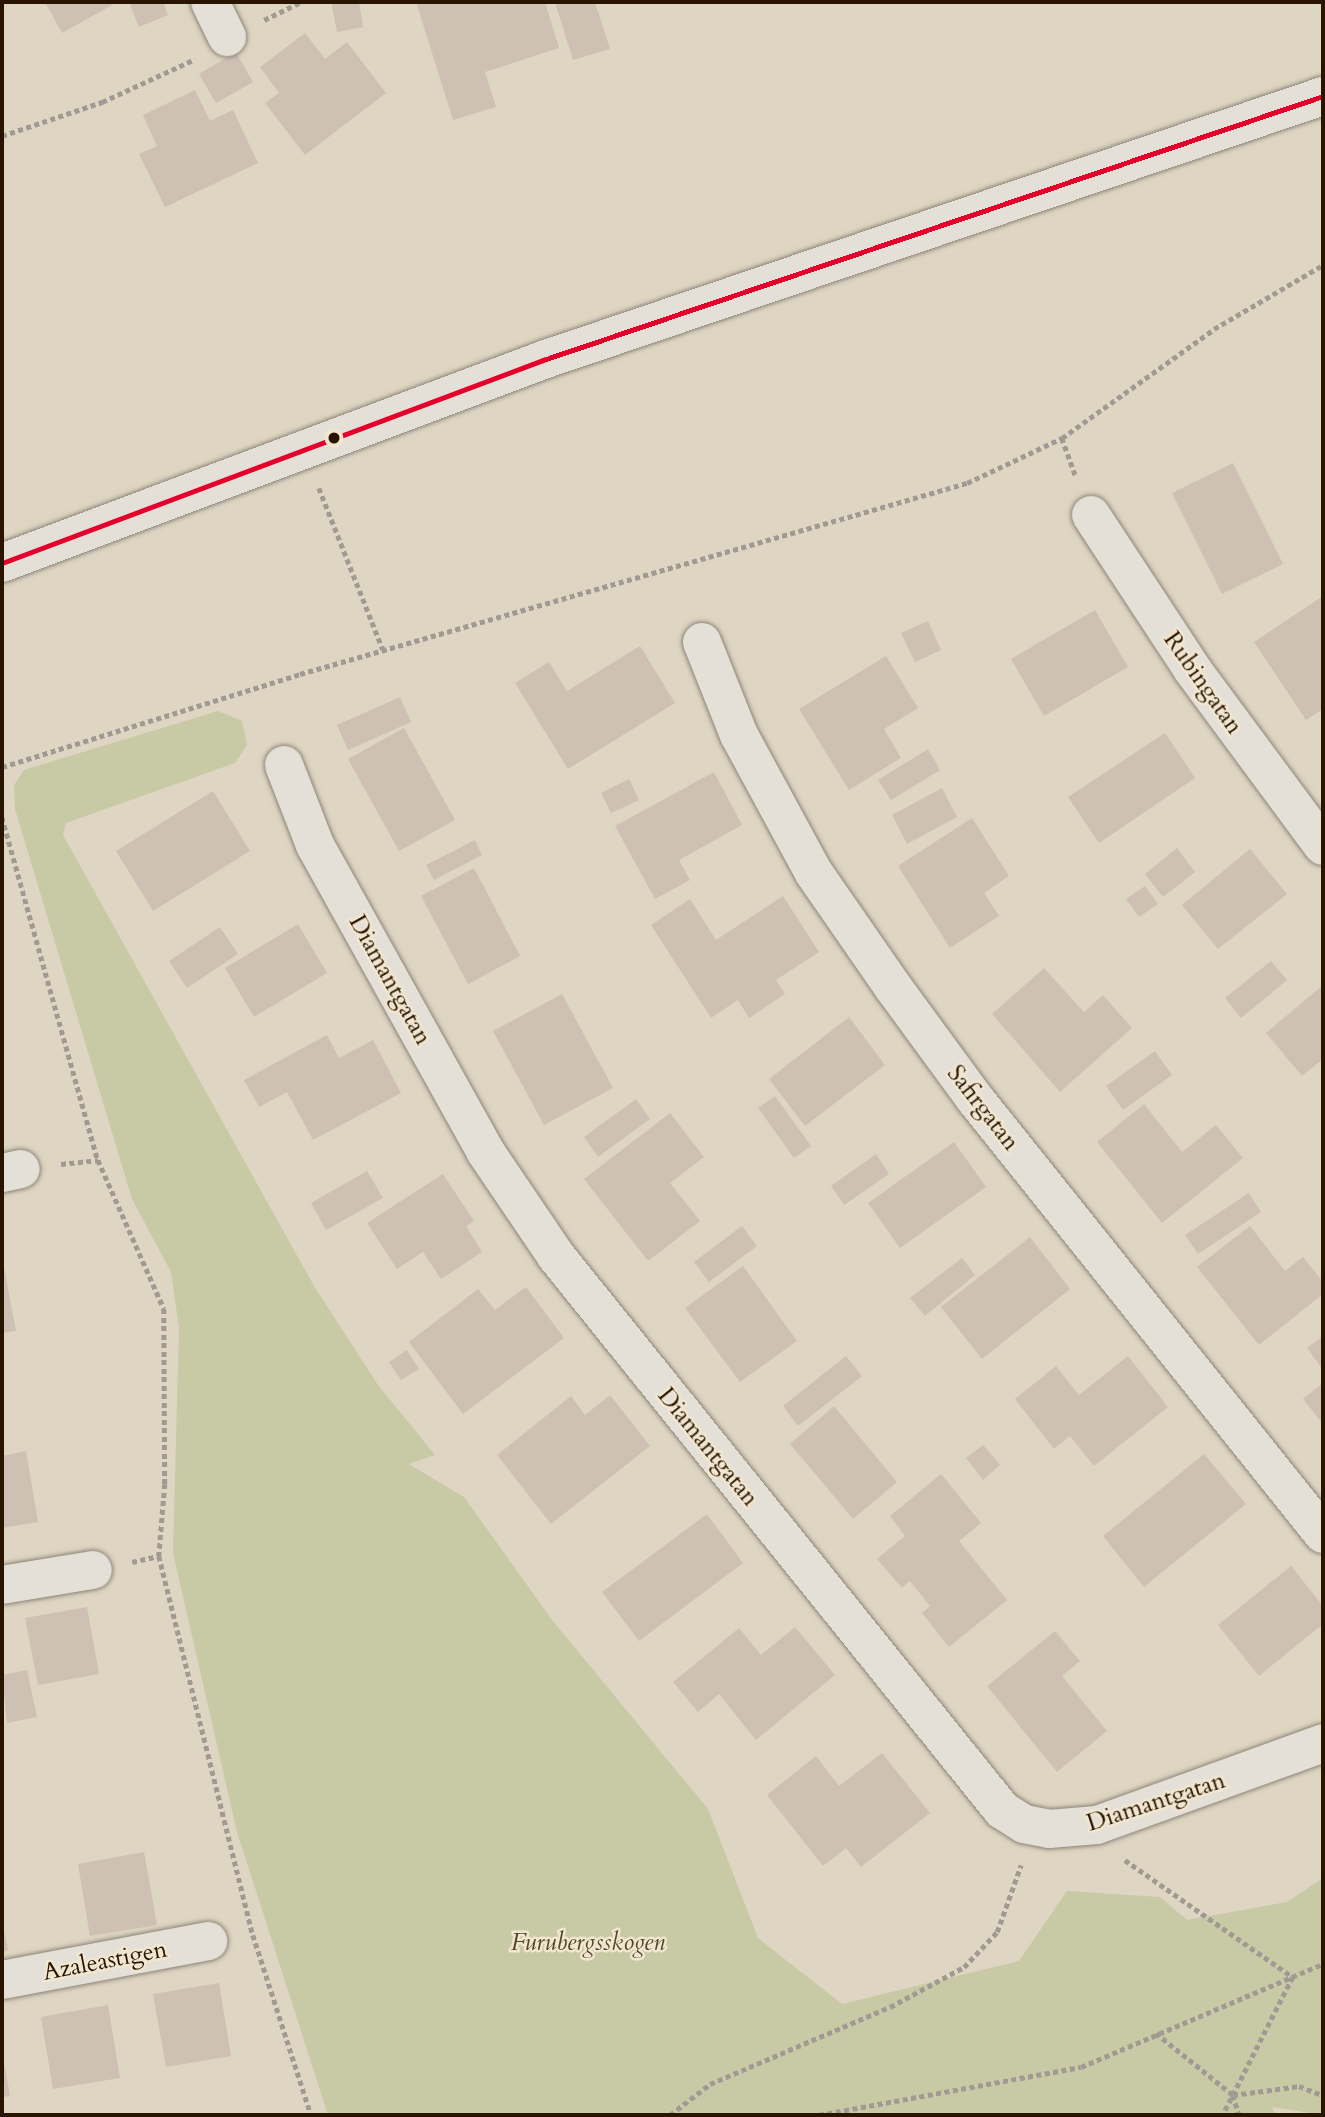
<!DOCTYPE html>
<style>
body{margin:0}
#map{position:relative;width:1325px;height:2117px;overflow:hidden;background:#ded5c2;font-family:Cardo,serif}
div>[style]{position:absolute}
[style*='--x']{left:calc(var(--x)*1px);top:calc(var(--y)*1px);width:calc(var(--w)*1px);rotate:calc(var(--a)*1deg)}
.green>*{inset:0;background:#c8c9a5}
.building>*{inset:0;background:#cfc0b4}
.path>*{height:4.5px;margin-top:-2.25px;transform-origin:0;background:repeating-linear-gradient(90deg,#a09a92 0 5px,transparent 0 8.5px)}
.roads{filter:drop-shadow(0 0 2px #8d8578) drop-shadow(0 0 2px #8d8578)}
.minor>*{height:38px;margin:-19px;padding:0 19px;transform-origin:19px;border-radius:19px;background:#e5e0d7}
.secondary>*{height:38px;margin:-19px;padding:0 19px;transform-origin:19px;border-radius:19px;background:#e5e0d7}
.bus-1>*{height:5px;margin:-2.5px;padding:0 2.5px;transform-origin:2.5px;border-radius:2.5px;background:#e4002b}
.dots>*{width:19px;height:19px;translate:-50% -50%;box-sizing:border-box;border:4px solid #f1e6d0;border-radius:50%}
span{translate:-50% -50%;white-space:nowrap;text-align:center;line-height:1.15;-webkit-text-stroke:5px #f1e6d0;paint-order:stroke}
.street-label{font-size:24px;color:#291400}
.park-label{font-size:24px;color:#53472b;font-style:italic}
.frame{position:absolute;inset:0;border:4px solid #291400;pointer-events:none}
</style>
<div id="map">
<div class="green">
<div style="clip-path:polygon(218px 711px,242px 721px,247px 745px,235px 763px,66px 823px,63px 835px,314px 1286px,378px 1385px,435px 1455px,409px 1464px,464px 1497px,552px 1620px,708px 1809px,758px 1938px,842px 2004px,1019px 1961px,1067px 1891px,1160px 1897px,1187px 1920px,1287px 1902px,1323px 1878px,1323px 2115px,1272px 2107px,1275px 2115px,328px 2115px,237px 1832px,173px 1553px,179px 1328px,171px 1272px,132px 1199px,15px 809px,14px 785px,24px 770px)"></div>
</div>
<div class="building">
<div style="clip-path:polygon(45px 2px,110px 2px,112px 5px,62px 33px)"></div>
<div style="clip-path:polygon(129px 2px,163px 2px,168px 15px,139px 27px)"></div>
<div style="clip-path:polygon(331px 2px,359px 2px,363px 27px,337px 32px)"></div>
<div style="clip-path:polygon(416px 2px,545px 2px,559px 48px,485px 72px,496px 107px,453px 120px)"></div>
<div style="clip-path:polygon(555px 2px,595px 2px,610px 49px,573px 60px)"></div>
<div style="clip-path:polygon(305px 33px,325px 59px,347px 42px,386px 93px,305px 155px,265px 103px,279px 93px,260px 67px)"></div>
<div style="clip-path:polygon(236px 52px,253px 82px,216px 103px,199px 74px)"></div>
<div style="clip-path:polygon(195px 90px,210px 121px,233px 110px,258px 163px,165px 207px,139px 154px,157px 146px,143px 115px)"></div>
<div style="clip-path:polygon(1233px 463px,1283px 564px,1222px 594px,1172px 493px)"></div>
<div style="clip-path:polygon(1323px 596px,1323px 709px,1306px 720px,1254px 642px)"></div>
<div style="clip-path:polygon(1095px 610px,1128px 667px,1044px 716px,1011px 659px)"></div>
<div style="clip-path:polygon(928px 621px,941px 650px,915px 662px,901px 633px)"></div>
<div style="clip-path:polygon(640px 646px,675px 703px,568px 769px,515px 683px,549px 662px,567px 691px)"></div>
<div style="clip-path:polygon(886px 656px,918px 708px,884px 729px,901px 758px,849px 790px,799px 709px)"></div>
<div style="clip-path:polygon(400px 697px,411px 722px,348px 750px,337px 725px)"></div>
<div style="clip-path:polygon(404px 728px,455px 820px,399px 851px,348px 759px)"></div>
<div style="clip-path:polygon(1165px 733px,1195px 778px,1099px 843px,1068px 797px)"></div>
<div style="clip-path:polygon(928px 749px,940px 770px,891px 800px,878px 780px)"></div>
<div style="clip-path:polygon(714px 772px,742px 825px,679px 860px,690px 880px,655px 899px,615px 826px)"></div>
<div style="clip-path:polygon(629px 779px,639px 800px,611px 813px,601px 793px)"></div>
<div style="clip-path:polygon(942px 788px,957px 817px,907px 844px,892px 815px)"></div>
<div style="clip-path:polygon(213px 791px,250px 851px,153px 911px,116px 851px)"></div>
<div style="clip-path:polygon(972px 818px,1009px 876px,984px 893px,999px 916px,950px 948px,898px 866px)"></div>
<div style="clip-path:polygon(475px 840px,482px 855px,434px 880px,426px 865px)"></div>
<div style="clip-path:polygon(1177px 848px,1195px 872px,1163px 897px,1145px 874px)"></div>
<div style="clip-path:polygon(1250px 849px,1287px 894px,1218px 949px,1182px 905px)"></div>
<div style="clip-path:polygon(474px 868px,520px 956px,468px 984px,421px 896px)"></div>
<div style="clip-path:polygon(1145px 886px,1158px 904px,1139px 917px,1126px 899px)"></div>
<div style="clip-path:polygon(783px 896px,819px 952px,776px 980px,785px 994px,749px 1018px,738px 1000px,711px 1018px,651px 925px,690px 899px,716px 940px)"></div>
<div style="clip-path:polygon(298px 924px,327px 973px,254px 1017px,225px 968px)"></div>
<div style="clip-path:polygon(220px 927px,238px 954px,187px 988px,169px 961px)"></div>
<div style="clip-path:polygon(1271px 961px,1287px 980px,1241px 1018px,1225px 998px)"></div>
<div style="clip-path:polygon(1044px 968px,1084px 1012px,1103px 995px,1132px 1028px,1060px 1092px,992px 1014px)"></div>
<div style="clip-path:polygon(1323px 985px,1323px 1059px,1302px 1076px,1266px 1033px)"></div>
<div style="clip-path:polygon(562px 994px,613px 1088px,544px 1125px,493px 1031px)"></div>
<div style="clip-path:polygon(849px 1017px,885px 1065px,805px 1126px,769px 1079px)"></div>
<div style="clip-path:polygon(327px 1035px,339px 1058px,373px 1040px,401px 1093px,313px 1140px,287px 1092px,259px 1107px,244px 1080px)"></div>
<div style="clip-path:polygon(1155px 1051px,1172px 1075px,1123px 1110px,1106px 1086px)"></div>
<div style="clip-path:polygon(775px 1096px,811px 1146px,794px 1158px,758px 1108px)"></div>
<div style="clip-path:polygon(636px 1099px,650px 1119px,598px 1157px,584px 1137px)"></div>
<div style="clip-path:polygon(1144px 1104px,1182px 1152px,1216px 1125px,1243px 1158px,1162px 1223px,1097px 1142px)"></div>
<div style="clip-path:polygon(670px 1113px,704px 1157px,670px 1183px,700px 1221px,648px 1261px,584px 1179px)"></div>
<div style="clip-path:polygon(954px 1142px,986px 1187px,900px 1248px,868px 1203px)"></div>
<div style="clip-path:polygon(876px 1154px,889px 1174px,844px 1205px,831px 1186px)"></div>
<div style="clip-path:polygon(367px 1171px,383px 1198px,326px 1230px,311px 1203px)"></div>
<div style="clip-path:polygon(443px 1174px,474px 1221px,466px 1226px,482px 1252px,441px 1279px,423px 1252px,397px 1269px,367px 1223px)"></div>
<div style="clip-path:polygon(1249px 1193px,1261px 1212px,1198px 1254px,1185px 1235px)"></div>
<div style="clip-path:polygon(742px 1226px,757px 1246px,709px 1282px,694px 1262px)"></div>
<div style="clip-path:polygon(1250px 1226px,1285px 1271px,1303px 1257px,1323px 1282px,1323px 1294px,1259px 1345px,1197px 1267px)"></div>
<div style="clip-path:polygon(1030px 1237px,1070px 1289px,982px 1359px,941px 1307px)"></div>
<div style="clip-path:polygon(2px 1257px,16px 1331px,2px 1333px)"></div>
<div style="clip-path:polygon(962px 1258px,975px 1275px,925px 1316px,910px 1298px)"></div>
<div style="clip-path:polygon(743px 1266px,797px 1341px,740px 1382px,685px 1308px)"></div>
<div style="clip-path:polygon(526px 1287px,564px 1338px,463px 1414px,409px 1342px,478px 1289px,495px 1310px)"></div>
<div style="clip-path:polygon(1323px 1336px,1323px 1370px,1307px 1348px)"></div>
<div style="clip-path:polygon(407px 1350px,419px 1369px,401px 1380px,389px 1362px)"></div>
<div style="clip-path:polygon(846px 1356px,862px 1376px,798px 1426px,783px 1406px)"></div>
<div style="clip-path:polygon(1128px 1356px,1168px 1407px,1094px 1466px,1070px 1436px,1054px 1449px,1015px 1399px,1056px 1366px,1079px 1395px)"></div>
<div style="clip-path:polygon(1323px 1383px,1323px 1424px,1303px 1399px)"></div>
<div style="clip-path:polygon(610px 1395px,650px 1446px,551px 1524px,497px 1455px,571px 1396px,585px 1415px)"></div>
<div style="clip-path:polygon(834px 1406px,897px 1482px,853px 1519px,790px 1444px)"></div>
<div style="clip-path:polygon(983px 1445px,1000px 1465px,983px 1480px,966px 1458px)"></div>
<div style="clip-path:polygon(26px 1451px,38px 1522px,2px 1528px,2px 1456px)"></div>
<div style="clip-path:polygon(1204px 1454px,1246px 1504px,1144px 1587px,1103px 1536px)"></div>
<div style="clip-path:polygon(941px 1474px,981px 1523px,959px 1541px,1007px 1600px,949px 1647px,922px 1613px,930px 1606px,910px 1581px,902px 1588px,877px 1559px,905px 1536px,890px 1516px)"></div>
<div style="clip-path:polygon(707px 1514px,743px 1563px,639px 1641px,602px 1592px)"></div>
<div style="clip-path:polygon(1291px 1566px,1323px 1606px,1323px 1624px,1259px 1676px,1218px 1625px)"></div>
<div style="clip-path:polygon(87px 1607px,99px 1674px,38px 1685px,25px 1618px)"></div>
<div style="clip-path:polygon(795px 1627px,835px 1675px,756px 1740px,719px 1694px,698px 1712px,673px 1682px,739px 1628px,761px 1655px)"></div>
<div style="clip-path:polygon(1055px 1631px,1080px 1661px,1062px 1676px,1107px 1731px,1057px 1772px,987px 1686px)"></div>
<div style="clip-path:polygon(27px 1670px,37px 1717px,7px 1723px,2px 1675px)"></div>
<div style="clip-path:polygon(882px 1753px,930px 1813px,861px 1867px,846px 1848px,823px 1866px,767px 1795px,816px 1756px,839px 1786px)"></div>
<div style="clip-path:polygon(144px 1852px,157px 1925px,90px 1936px,78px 1864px)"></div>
<div style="clip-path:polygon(2px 1920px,8px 1950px,2px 1952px)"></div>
<div style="clip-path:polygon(219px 1983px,231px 2056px,166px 2067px,153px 1994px)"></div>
<div style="clip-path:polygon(108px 2005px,120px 2078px,53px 2089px,41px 2017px)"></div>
<div style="clip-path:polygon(3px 2056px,10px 2096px,2px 2097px,2px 2057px)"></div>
</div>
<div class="path">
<div style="--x:264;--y:20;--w:41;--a:-25.9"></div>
<div style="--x:2;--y:136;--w:106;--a:-18.8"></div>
<div style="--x:102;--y:102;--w:102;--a:-24.8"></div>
<div style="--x:1062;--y:438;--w:41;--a:70.3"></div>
<div style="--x:319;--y:488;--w:174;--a:68.4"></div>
<div style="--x:2;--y:767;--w:312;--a:-17.3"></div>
<div style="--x:300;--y:674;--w:694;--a:-15.98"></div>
<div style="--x:967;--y:483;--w:105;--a:-25.3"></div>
<div style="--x:1062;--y:438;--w:187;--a:-35.6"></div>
<div style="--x:1214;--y:329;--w:126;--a:-30.4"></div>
<div style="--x:2;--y:817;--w:356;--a:74.4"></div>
<div style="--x:98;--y:1160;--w:163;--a:66.1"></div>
<div style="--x:164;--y:1309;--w:175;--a:89.7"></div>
<div style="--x:165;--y:1484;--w:72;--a:94.8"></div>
<div style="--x:159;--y:1556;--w:390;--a:76.1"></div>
<div style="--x:253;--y:1935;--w:189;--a:72.1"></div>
<div style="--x:61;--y:1164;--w:37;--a:-6"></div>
<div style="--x:132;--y:1562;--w:28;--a:-13"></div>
<div style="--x:1125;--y:1860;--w:205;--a:34.9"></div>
<div style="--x:1293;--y:1977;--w:155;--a:116.9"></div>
<div style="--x:1156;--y:2033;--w:99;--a:38.8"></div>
<div style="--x:1233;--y:2095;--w:21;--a:73"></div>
<div style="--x:1233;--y:2095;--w:67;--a:-7.8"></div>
<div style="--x:1299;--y:2086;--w:26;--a:21"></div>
<div style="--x:670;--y:2115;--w:51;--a:-37.8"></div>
<div style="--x:710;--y:2084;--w:196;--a:-23.2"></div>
<div style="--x:890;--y:2007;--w:84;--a:-28.4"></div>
<div style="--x:964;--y:1967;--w:48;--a:-46.7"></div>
<div style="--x:997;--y:1932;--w:71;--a:-70.3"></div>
<div style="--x:819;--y:2115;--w:266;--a:-10.4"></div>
<div style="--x:1081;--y:2067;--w:263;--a:-23.1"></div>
</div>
<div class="roads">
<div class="minor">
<div style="--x:210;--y:2;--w:39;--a:64"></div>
<div style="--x:1091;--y:515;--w:184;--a:56.7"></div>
<div style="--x:1192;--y:669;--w:220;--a:53.5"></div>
<div style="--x:702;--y:642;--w:100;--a:68.3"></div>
<div style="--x:739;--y:735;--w:157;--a:61.5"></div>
<div style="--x:814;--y:873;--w:139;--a:55.3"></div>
<div style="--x:893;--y:987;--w:139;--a:53.8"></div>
<div style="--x:975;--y:1099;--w:557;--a:51.34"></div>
<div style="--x:284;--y:765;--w:86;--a:68.8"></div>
<div style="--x:315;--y:845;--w:350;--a:60.9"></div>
<div style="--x:485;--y:1151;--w:127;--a:55.9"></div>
<div style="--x:556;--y:1256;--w:711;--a:51.16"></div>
<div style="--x:1002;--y:1810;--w:26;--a:32"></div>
<div style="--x:1024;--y:1824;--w:25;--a:11"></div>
<div style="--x:1049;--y:1829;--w:48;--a:-4.8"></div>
<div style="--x:1097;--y:1825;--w:240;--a:-19.9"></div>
<div style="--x:2;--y:1173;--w:19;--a:-12"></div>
<div style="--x:2;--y:1585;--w:92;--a:-9.4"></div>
<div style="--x:2;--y:1980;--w:210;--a:-10.7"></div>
</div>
<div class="secondary">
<div style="--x:2;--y:563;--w:581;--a:-20.56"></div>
<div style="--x:546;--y:359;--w:820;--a:-18.7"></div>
</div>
</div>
<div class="bus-1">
<div style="--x:2;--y:563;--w:581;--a:-20.56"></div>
<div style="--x:546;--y:359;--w:820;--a:-18.7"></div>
</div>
<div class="dots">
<div style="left:334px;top:438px;background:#291400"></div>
</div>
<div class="street-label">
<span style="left:1203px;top:683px;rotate:55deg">Rubingatan</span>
<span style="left:390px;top:980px;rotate:61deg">Diamantgatan</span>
<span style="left:983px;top:1108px;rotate:52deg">Safirgatan</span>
<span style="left:708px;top:1447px;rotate:51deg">Diamantgatan</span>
<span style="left:1156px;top:1802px;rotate:-18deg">Diamantgatan</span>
<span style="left:105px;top:1961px;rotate:-11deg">Azaleastigen</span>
</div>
<div class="park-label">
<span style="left:588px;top:1943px">Furubergsskogen</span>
</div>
<div class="frame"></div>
</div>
